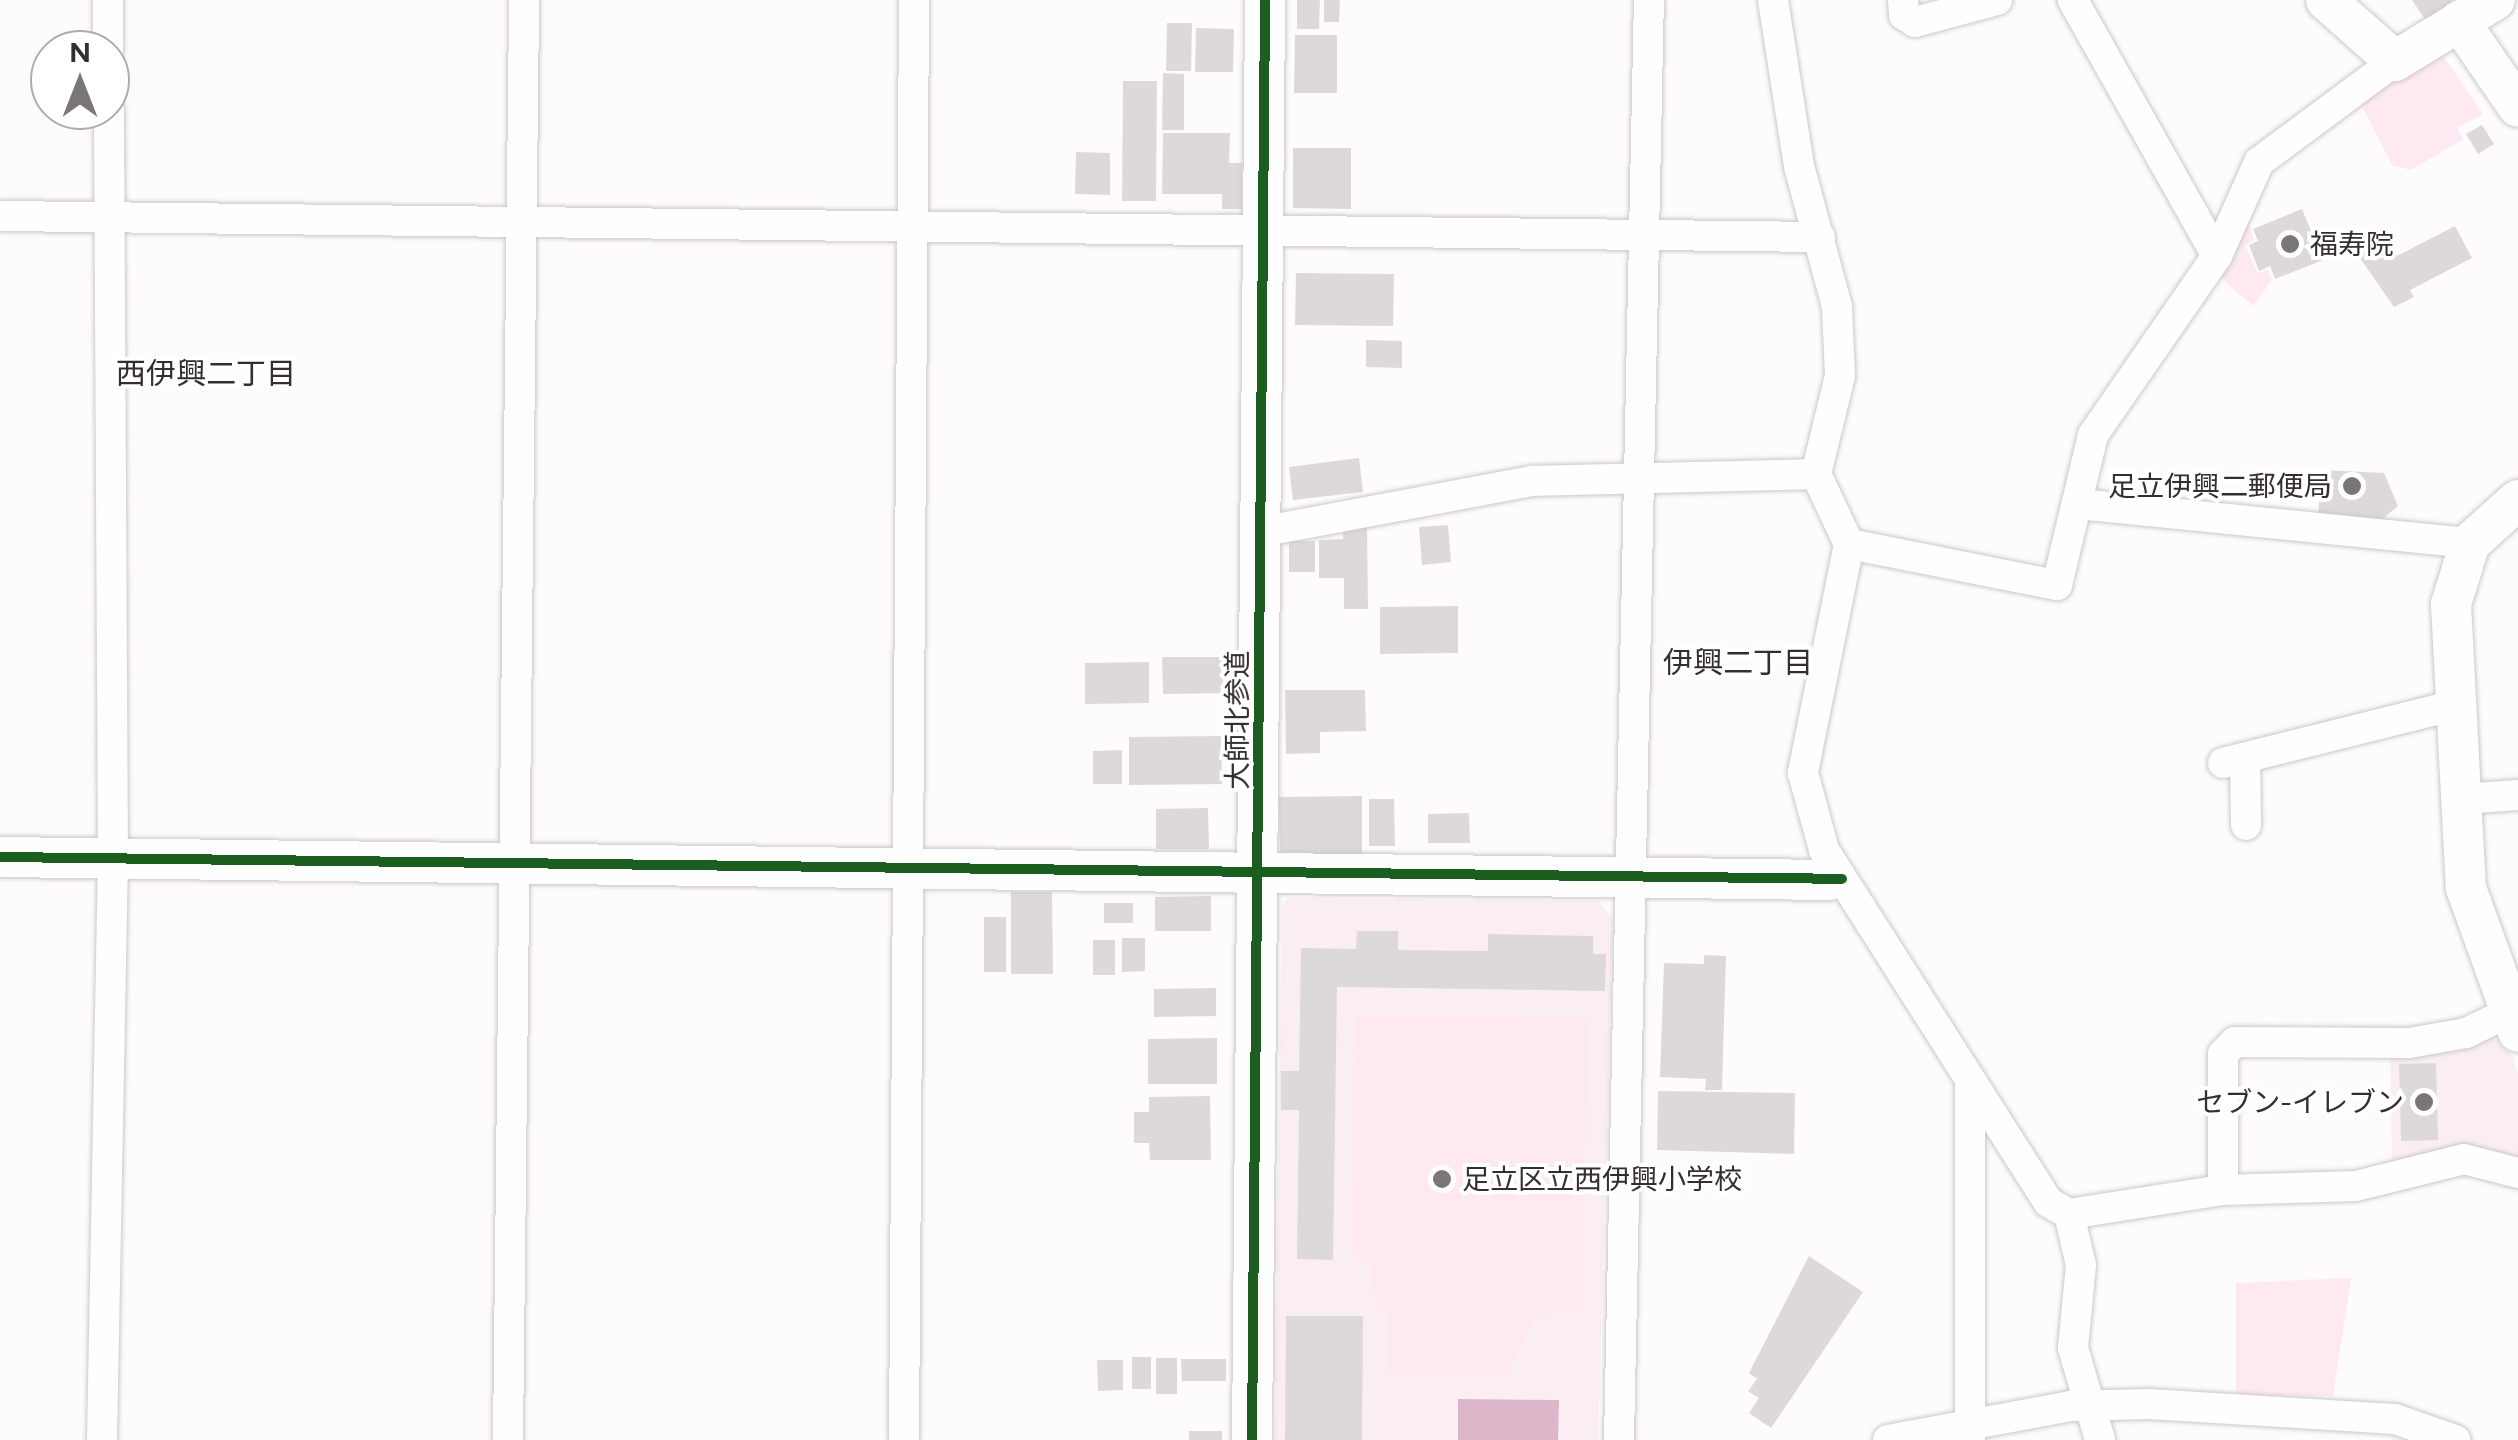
<!DOCTYPE html>
<meta charset="utf-8">
<style>
body{margin:0}
#map{position:relative;width:2518px;height:1440px;overflow:hidden;background:#fdfbfc;font-family:Figtree,"Noto Sans JP",sans-serif}
div>[style]{position:absolute}
[style*='--x']{left:calc(var(--x)*1px);top:calc(var(--y)*1px);width:calc(var(--w)*1px);rotate:calc(var(--a)*1deg)}
.built>*{inset:0;background:#faeef3}
.green>*{inset:0;background:#fee9f3}
.water>*{inset:0;background:#deb6ca}
.building>*{inset:0;background:#ddd9db}
.roads{filter:drop-shadow(0 0 2px #ccc8c9) drop-shadow(0 0 2px #ccc8c9)}
.minor>*{height:30px;margin:-15px;padding:0 15px;transform-origin:15px;border-radius:15px;background:#fffeff}
.tertiary>*{height:40px;margin:-20px;padding:0 20px;transform-origin:20px;border-radius:20px;background:#fffeff}
.cycleway>*{height:10px;margin:-5px;padding:0 5px;transform-origin:5px;border-radius:5px;background:#1b5e20}
.dots>*{width:28px;height:28px;translate:-50% -50%;box-sizing:border-box;border:5px solid #fff;border-radius:50%}
span{translate:-50% -50%;white-space:nowrap;text-align:center;line-height:1.15;-webkit-text-stroke:8px #fff;paint-order:stroke}
.poi-label{font-size:28px;color:#342e31}
.left{translate:0 -50%;text-align:left}
.right{translate:-100% -50%;text-align:right}
.street-label{font-size:28px;color:#342e31}
.neighbourhood-label{font-size:30px;color:#342e31}
.north{position:absolute;left:30px;top:30px;width:100px;height:100px;box-sizing:border-box;background:#fff;border:2px solid #aeabad;border-radius:50%;rotate:0deg;font-size:28px;font-weight:700;line-height:40px;text-align:center;color:#342e31}
.north::after{content:'';display:block;margin:auto;width:35px;height:45px;background:#7a7678;clip-path:polygon(50% 0,100% 100%,50% 72%,0 100%)}
</style>
<div id="map">
<div class="built">
<div style="clip-path:polygon(1289px 898px,1598px 901px,1613px 918px,1598px 1440px,1275px 1440px,1282px 906px)"></div>
<div style="clip-path:polygon(2486px 1031px,2513px 1057px,2518px 1075px,2518px 1165px,2392px 1164px,2390px 1050px)"></div>
</div>
<div class="green">
<div style="clip-path:polygon(2442px 54px,2483px 114px,2457px 128px,2463px 139px,2411px 170px,2392px 165px,2360px 102px)"></div>
<div style="clip-path:polygon(2247px 220px,2254px 240px,2245px 245px,2258px 273px,2268px 270px,2272px 280px,2253px 306px,2218px 276px)"></div>
<div style="clip-path:polygon(1355px 1015px,1588px 1018px,1583px 1309px,1535px 1317px,1508px 1373px,1387px 1373px,1388px 1312px,1376px 1312px,1371px 1266px,1351px 1255px)"></div>
<div style="clip-path:polygon(2351px 1278px,2333px 1396px,2236px 1394px,2236px 1283px)"></div>
</div>
<div class="water">
<div style="clip-path:polygon(1458px 1399px,1559px 1400px,1558px 1440px,1458px 1440px)"></div>
</div>
<div class="building">
<div style="clip-path:polygon(1297px 0,1320px 0,1319px 29px,1297px 29px)"></div>
<div style="clip-path:polygon(1324px 0,1340px 0,1339px 22px,1324px 22px)"></div>
<div style="clip-path:polygon(2412px 0,2450px 0,2453px 5px,2427px 22px)"></div>
<div style="clip-path:polygon(1167px 23px,1192px 23px,1191px 71px,1166px 71px)"></div>
<div style="clip-path:polygon(1196px 28px,1234px 29px,1233px 72px,1195px 72px)"></div>
<div style="clip-path:polygon(1295px 35px,1337px 35px,1337px 93px,1294px 93px)"></div>
<div style="clip-path:polygon(1163px 73px,1184px 74px,1184px 130px,1162px 130px)"></div>
<div style="clip-path:polygon(1123px 81px,1157px 81px,1156px 201px,1122px 201px)"></div>
<div style="clip-path:polygon(2482px 125px,2494px 144px,2478px 154px,2466px 134px)"></div>
<div style="clip-path:polygon(1163px 133px,1230px 133px,1229px 163px,1242px 163px,1242px 209px,1222px 209px,1222px 194px,1162px 194px)"></div>
<div style="clip-path:polygon(1293px 148px,1351px 148px,1351px 209px,1293px 208px)"></div>
<div style="clip-path:polygon(1076px 152px,1110px 153px,1110px 195px,1075px 194px)"></div>
<div style="clip-path:polygon(2302px 209px,2323px 260px,2275px 279px,2270px 266px,2259px 271px,2249px 245px,2258px 241px,2253px 229px)"></div>
<div style="clip-path:polygon(2455px 226px,2472px 258px,2410px 290px,2414px 297px,2394px 307px,2353px 248px,2385px 232px,2397px 256px)"></div>
<div style="clip-path:polygon(1296px 273px,1394px 274px,1393px 326px,1295px 325px)"></div>
<div style="clip-path:polygon(1366px 340px,1402px 341px,1402px 368px,1366px 367px)"></div>
<div style="clip-path:polygon(1359px 458px,1363px 492px,1293px 500px,1289px 467px)"></div>
<div style="clip-path:polygon(2321px 470px,2384px 473px,2398px 506px,2381px 520px,2318px 516px)"></div>
<div style="clip-path:polygon(1448px 525px,1451px 562px,1422px 565px,1419px 527px)"></div>
<div style="clip-path:polygon(1343px 528px,1367px 528px,1368px 609px,1344px 609px,1344px 578px,1319px 578px,1319px 540px,1343px 539px)"></div>
<div style="clip-path:polygon(1289px 541px,1315px 541px,1315px 572px,1289px 572px)"></div>
<div style="clip-path:polygon(1458px 606px,1458px 653px,1380px 654px,1380px 607px)"></div>
<div style="clip-path:polygon(1162px 657px,1234px 657px,1235px 693px,1163px 694px)"></div>
<div style="clip-path:polygon(1149px 662px,1149px 703px,1085px 704px,1085px 663px)"></div>
<div style="clip-path:polygon(1285px 690px,1365px 690px,1366px 731px,1320px 732px,1320px 753px,1286px 754px)"></div>
<div style="clip-path:polygon(1221px 736px,1222px 784px,1129px 785px,1129px 737px)"></div>
<div style="clip-path:polygon(1122px 750px,1122px 784px,1093px 784px,1093px 751px)"></div>
<div style="clip-path:polygon(1362px 796px,1362px 854px,1280px 855px,1279px 797px)"></div>
<div style="clip-path:polygon(1369px 799px,1394px 799px,1395px 846px,1369px 846px)"></div>
<div style="clip-path:polygon(1208px 808px,1209px 849px,1156px 849px,1156px 809px)"></div>
<div style="clip-path:polygon(1469px 813px,1470px 843px,1428px 843px,1428px 814px)"></div>
<div style="clip-path:polygon(1011px 892px,1052px 892px,1053px 974px,1011px 974px)"></div>
<div style="clip-path:polygon(1211px 896px,1211px 931px,1155px 931px,1155px 897px)"></div>
<div style="clip-path:polygon(1104px 903px,1133px 903px,1133px 923px,1104px 923px)"></div>
<div style="clip-path:polygon(984px 917px,1006px 917px,1006px 972px,984px 972px)"></div>
<div style="clip-path:polygon(1357px 931px,1398px 931px,1398px 950px,1488px 951px,1488px 934px,1593px 936px,1593px 954px,1606px 954px,1605px 991px,1337px 987px,1333px 1260px,1297px 1259px,1299px 1110px,1281px 1110px,1281px 1071px,1299px 1071px,1301px 948px,1356px 949px)"></div>
<div style="clip-path:polygon(1122px 938px,1145px 938px,1145px 971px,1122px 972px)"></div>
<div style="clip-path:polygon(1093px 940px,1115px 940px,1115px 975px,1093px 975px)"></div>
<div style="clip-path:polygon(1704px 955px,1726px 956px,1722px 1090px,1705px 1090px,1706px 1079px,1660px 1077px,1664px 963px,1704px 964px)"></div>
<div style="clip-path:polygon(1216px 988px,1216px 1016px,1154px 1017px,1154px 989px)"></div>
<div style="clip-path:polygon(1217px 1038px,1217px 1084px,1148px 1084px,1148px 1039px)"></div>
<div style="clip-path:polygon(2436px 1063px,2438px 1140px,2401px 1141px,2399px 1064px)"></div>
<div style="clip-path:polygon(1658px 1091px,1795px 1093px,1794px 1154px,1657px 1150px)"></div>
<div style="clip-path:polygon(1210px 1096px,1211px 1160px,1150px 1160px,1149px 1143px,1134px 1143px,1134px 1112px,1149px 1112px,1149px 1097px)"></div>
<div style="clip-path:polygon(1809px 1256px,1863px 1292px,1771px 1428px,1749px 1413px,1759px 1398px,1748px 1391px,1757px 1379px,1749px 1373px)"></div>
<div style="clip-path:polygon(1286px 1316px,1363px 1316px,1362px 1440px,1285px 1440px)"></div>
<div style="clip-path:polygon(1132px 1357px,1151px 1357px,1151px 1389px,1132px 1389px)"></div>
<div style="clip-path:polygon(1156px 1358px,1177px 1358px,1177px 1394px,1156px 1394px)"></div>
<div style="clip-path:polygon(1181px 1359px,1226px 1359px,1226px 1381px,1182px 1381px)"></div>
<div style="clip-path:polygon(1097px 1360px,1123px 1360px,1123px 1390px,1098px 1391px)"></div>
<div style="clip-path:polygon(1189px 1431px,1222px 1431px,1222px 1440px,1189px 1440px)"></div>
</div>
<div class="roads">
<div class="minor">
<div style="--x:108;--y:0;--w:50;--a:90"></div>
<div style="--x:1773;--y:0;--w:168;--a:81.1"></div>
<div style="--x:1799;--y:166;--w:146;--a:74.9"></div>
<div style="--x:1837;--y:307;--w:69;--a:87.5"></div>
<div style="--x:1840;--y:376;--w:101;--a:103.8"></div>
<div style="--x:1903;--y:0;--w:15;--a:86"></div>
<div style="--x:1904;--y:15;--w:13;--a:32"></div>
<div style="--x:1915;--y:22;--w:85;--a:-15"></div>
<div style="--x:0;--y:216;--w:1820;--a:0.66"></div>
<div style="--x:2217;--y:256;--w:103;--a:-65.9"></div>
<div style="--x:2259;--y:162;--w:169;--a:-36.6"></div>
<div style="--x:2078;--y:504;--w:394;--a:5.7"></div>
<div style="--x:1260;--y:532;--w:278;--a:-10.6"></div>
<div style="--x:1533;--y:481;--w:283;--a:-1.4"></div>
<div style="--x:1816;--y:474;--w:77;--a:64.8"></div>
<div style="--x:1849;--y:544;--w:212;--a:11.2"></div>
<div style="--x:2057;--y:585;--w:154;--a:-76.5"></div>
<div style="--x:2093;--y:435;--w:218;--a:-55.3"></div>
<div style="--x:2217;--y:256;--w:294;--a:-119.4"></div>
<div style="--x:1849;--y:544;--w:234;--a:101.4"></div>
<div style="--x:1803;--y:773;--w:80;--a:74.7"></div>
<div style="--x:1824;--y:850;--w:417;--a:57.5"></div>
<div style="--x:2048;--y:1202;--w:24;--a:30"></div>
<div style="--x:2069;--y:1214;--w:156;--a:-8.9"></div>
<div style="--x:2223;--y:1190;--w:133;--a:-1.7"></div>
<div style="--x:2356;--y:1186;--w:111;--a:-14"></div>
<div style="--x:2464;--y:1159;--w:56;--a:14.5"></div>
<div style="--x:2245;--y:758;--w:67;--a:89.1"></div>
<div style="--x:2223;--y:763;--w:244;--a:-14"></div>
<div style="--x:2462;--y:799;--w:56;--a:-4.1"></div>
<div style="--x:2223;--y:1190;--w:136;--a:-90"></div>
<div style="--x:2223;--y:1054;--w:17;--a:-45"></div>
<div style="--x:2235;--y:1042;--w:174;--a:0.3"></div>
<div style="--x:2409;--y:1043;--w:58;--a:-10"></div>
<div style="--x:2466;--y:1033;--w:49;--a:-25.5"></div>
<div style="--x:2069;--y:1214;--w:52;--a:76.8"></div>
<div style="--x:2081;--y:1265;--w:83;--a:95.5"></div>
<div style="--x:2073;--y:1348;--w:96;--a:73.6"></div>
<div style="--x:102;--y:1440;--w:582;--a:-88.92"></div>
<div style="--x:113;--y:858;--w:748;--a:-90.31"></div>
<div style="--x:508;--y:1440;--w:1440;--a:-89.36"></div>
<div style="--x:904;--y:1440;--w:1440;--a:-89.6"></div>
<div style="--x:1619;--y:1440;--w:1440;--a:-88.81"></div>
<div style="--x:1888;--y:1440;--w:186;--a:-10.5"></div>
<div style="--x:2071;--y:1406;--w:78;--a:-1.5"></div>
<div style="--x:2149;--y:1404;--w:246;--a:3.5"></div>
<div style="--x:2395;--y:1419;--w:64;--a:19.3"></div>
<div style="--x:1970;--y:1440;--w:352;--a:-90"></div>
</div>
<div class="tertiary">
<div style="--x:2326;--y:0;--w:92;--a:41.5"></div>
<div style="--x:2395;--y:61;--w:117;--a:-31.4"></div>
<div style="--x:2459;--y:21;--w:104;--a:55.5"></div>
<div style="--x:2518;--y:500;--w:64;--a:138.1"></div>
<div style="--x:2470;--y:543;--w:64;--a:107.3"></div>
<div style="--x:2451;--y:604;--w:284;--a:87"></div>
<div style="--x:2466;--y:888;--w:153;--a:70.1"></div>
<div style="--x:0;--y:857;--w:1829;--a:0.72"></div>
<div style="--x:1252;--y:1440;--w:1440;--a:-89.48"></div>
</div>
</div>
<div class="cycleway">
<div style="--x:0;--y:857;--w:1842;--a:0.68"></div>
<div style="--x:1252;--y:1440;--w:1440;--a:-89.48"></div>
</div>
<div class="dots">
<div style="left:2290px;top:244px;background:#7a7678"></div>
<div style="left:2352px;top:486px;background:#7a7678"></div>
<div style="left:2424px;top:1102px;background:#7a7678"></div>
<div style="left:1442px;top:1179px;background:#7a7678"></div>
</div>
<div class="poi-label">
<span class="left" style="left:2310px;top:244px">福寿院</span>
<span class="right" style="left:2332px;top:486px">足立伊興二郵便局</span>
<span class="right" style="left:2404px;top:1102px">セブン-イレブン</span>
<span class="left" style="left:1462px;top:1179px">足立区立西伊興小学校</span>
</div>
<div class="street-label">
<span style="left:1237px;top:720px;rotate:-90deg">大師北参道</span>
</div>
<div class="neighbourhood-label">
<span style="left:206px;top:374px">西伊興二丁目</span>
<span style="left:1738px;top:663px">伊興二丁目</span>
</div>
<div class="north">N</div>
</div>
